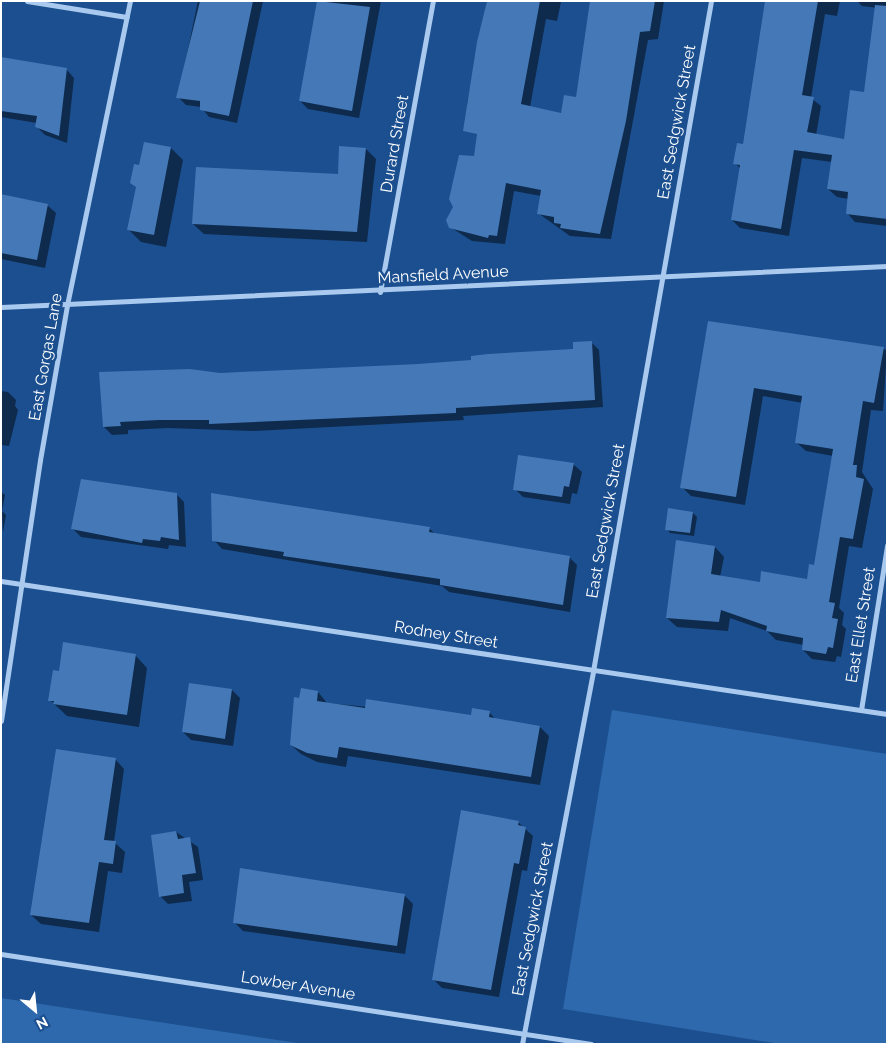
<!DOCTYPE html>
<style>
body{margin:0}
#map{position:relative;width:888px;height:1045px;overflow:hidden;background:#1b4f8f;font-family:Raleway,sans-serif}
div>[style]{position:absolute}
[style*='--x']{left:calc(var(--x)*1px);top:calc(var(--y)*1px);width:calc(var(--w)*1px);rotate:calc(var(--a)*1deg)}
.green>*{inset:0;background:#2e69ad}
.shadow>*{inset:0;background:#0007}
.building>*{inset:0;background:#4478b7}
.minor>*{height:5px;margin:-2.5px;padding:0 2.5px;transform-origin:2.5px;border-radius:2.5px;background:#a9c9ee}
span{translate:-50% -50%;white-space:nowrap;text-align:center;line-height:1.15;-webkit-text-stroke:5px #1b4f8f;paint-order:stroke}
.street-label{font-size:16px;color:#fff}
.frame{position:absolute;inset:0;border:2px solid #fff;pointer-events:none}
.north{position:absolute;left:10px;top:985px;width:50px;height:50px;-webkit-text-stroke:4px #1b4f8f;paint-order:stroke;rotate:152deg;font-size:14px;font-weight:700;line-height:20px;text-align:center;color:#fff}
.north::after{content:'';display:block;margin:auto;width:18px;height:22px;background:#fff;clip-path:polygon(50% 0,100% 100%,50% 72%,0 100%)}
</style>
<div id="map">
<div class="green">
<div style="clip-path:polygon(612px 710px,887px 754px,887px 1044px,780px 1044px,563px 1009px)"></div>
<div style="clip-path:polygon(1px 998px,304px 1044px,1px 1044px)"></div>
</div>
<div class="shadow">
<div style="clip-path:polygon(198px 1px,263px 1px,237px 123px,209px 117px,201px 107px,186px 105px,178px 97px)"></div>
<div style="clip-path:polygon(319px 1px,381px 1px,359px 118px,308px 109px,300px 101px)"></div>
<div style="clip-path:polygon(487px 1px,561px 2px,557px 21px,546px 19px,530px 107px,562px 114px,577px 98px,593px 1px,664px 1px,658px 39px,648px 40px,611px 239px,570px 236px,538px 213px,541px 196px,514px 191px,505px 244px,472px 241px,450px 227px,483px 136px,467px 105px)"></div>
<div style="clip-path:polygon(767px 1px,840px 1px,837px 16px,825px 14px,811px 98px,821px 106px,816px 135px,845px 141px,865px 94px,878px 8px,862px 6px,857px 1px,887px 1px,887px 226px,855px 222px,847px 213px,849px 199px,837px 197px,828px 189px,832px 162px,802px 158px,789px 236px,740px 228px,732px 220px,741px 169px,735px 163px,744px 146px)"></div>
<div style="clip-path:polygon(1px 59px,66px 69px,74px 78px,67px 143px,45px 135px,37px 127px,37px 123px,1px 117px)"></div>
<div style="clip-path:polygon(171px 148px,183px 160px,166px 247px,141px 242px,129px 230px,140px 167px)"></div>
<div style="clip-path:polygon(366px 149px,376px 159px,367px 242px,204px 234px,193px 224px,339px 175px)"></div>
<div style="clip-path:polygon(1px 194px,47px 205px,56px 213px,45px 268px,1px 259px)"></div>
<div style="clip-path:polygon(709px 322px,883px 348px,887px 351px,883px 411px,871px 410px,862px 472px,873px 489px,862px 548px,849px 546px,839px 608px,844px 613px,842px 625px,846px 629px,841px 657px,837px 656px,835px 662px,812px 659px,803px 650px,804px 645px,776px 640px,767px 631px,730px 618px,728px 631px,677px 627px,667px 618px,715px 547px,724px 557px,720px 577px,761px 584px,808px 580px,815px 567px,833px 456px,806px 451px,796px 442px,803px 403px,763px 396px,745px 505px,691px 496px,682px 487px)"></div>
<div style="clip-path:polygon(591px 342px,599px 350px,603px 407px,463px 416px,464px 420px,253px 431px,168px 428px,128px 430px,128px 434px,112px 435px,104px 427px,220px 374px,472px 362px,574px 350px)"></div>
<div style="clip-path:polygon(1px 391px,8px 392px,16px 400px,15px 406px,18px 410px,9px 446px,1px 445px)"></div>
<div style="clip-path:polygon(573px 464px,582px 472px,577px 494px,572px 493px,570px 504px,523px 497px,515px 489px)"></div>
<div style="clip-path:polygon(1px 492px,5px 495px,2px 511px,6px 515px,3px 532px)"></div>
<div style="clip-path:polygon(176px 494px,184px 502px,186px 547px,169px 545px,168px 549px,81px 537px,73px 529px)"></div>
<div style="clip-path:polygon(693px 513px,697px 517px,694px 536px,670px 533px,667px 529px)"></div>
<div style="clip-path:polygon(429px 528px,435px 534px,569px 557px,577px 565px,570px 612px,449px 592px,442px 586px,222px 549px,214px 540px)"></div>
<div style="clip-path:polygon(135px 655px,147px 668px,139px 727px,67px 716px,50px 700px,60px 672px)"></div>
<div style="clip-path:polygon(190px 684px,232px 690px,240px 698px,233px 746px,191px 740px,183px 732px)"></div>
<div style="clip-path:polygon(318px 692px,327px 703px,472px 717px,489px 712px,496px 720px,540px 727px,549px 736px,540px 785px,348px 756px,346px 767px,317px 762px,301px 754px,291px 745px,300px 699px)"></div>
<div style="clip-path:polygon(115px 759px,124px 769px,114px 842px,125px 852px,122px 873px,108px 871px,99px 932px,41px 924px,31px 915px)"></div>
<div style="clip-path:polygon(518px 822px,533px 836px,527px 871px,522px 870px,499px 997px,442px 988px,434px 980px)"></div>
<div style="clip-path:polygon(176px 832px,198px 847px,203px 880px,189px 882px,192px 901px,168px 904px,160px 896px)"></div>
<div style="clip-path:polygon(405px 896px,413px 904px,405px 954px,243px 931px,235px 923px)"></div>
</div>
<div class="building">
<div style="clip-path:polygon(200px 1px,253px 1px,229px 116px,200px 110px,200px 101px,176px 98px)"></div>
<div style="clip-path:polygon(317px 1px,370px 7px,352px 111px,299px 101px)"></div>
<div style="clip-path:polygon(487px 1px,540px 1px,521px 104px,561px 113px,564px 95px,576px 97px,590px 1px,655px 1px,650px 31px,640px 32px,626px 121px,600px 234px,560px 228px,561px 224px,554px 223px,554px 217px,537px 214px,541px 190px,506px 183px,497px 236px,489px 235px,488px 238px,449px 228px,446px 220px,453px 207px,449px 199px,459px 155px,474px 156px,477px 134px,463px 131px,477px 42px)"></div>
<div style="clip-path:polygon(765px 1px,818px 1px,802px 95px,814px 97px,807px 132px,844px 139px,850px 90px,864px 92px,875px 5px,887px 6px,887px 219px,846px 214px,848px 192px,827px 189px,832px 155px,794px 150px,781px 229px,731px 220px,740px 165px,733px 164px,737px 143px,743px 144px)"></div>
<div style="clip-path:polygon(1px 57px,67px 68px,59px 136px,35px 127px,37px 116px,1px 111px)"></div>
<div style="clip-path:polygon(144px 142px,171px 147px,154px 235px,127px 230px,136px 187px,130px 183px,134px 164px,139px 165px)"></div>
<div style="clip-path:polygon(339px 146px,366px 148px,357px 232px,192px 224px,196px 167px,338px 174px)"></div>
<div style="clip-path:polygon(1px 194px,48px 204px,37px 260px,1px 253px)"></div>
<div style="clip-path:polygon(708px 321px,884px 347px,874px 403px,863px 401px,853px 465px,857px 465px,856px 477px,864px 479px,853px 539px,840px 537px,829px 602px,835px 603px,832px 618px,838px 619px,833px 648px,828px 647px,826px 654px,802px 650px,803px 638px,766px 631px,767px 626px,721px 610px,719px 622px,666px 618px,676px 540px,715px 546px,711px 574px,760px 582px,761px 571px,807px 579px,809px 564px,814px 565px,833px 449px,795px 443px,802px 396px,754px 388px,736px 497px,680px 488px)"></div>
<div style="clip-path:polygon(592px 341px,595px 400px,456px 408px,456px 413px,209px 424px,209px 420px,159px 420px,120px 422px,121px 426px,103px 427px,99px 372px,190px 369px,220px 373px,418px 364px,471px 360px,471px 356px,488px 354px,573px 349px,573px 342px)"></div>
<div style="clip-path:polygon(518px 455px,574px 463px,569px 487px,564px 486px,562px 497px,513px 490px)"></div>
<div style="clip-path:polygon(81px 479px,177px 493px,179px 540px,161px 537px,160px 541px,143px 539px,142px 543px,71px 529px)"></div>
<div style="clip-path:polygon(211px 493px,430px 527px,429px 532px,570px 556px,563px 605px,440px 585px,440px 579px,283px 556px,284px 552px,212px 541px)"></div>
<div style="clip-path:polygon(668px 508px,693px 512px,690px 533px,665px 530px)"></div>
<div style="clip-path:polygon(63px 642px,136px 654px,127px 715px,53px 704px,54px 701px,48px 701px,53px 670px,59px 671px)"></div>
<div style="clip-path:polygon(189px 683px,232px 689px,225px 739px,182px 732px)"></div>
<div style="clip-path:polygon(301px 688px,318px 691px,317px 701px,365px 708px,366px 699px,471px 715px,472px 708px,490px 711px,489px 717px,540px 726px,531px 777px,339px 747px,337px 758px,307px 753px,290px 745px,294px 697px,299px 698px)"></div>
<div style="clip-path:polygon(56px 749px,116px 758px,104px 840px,116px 841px,113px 864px,99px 862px,89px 923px,30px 915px)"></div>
<div style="clip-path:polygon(461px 810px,519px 821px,518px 825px,526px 827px,519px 864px,514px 863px,491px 990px,432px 980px)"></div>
<div style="clip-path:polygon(176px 831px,178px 839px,190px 837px,196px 873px,182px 875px,184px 893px,159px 897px,151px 835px)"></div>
<div style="clip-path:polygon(240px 868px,405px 894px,397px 946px,233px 923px)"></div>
</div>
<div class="minor">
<div style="--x:27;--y:1;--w:101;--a:9.1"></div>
<div style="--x:380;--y:292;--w:296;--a:-79.7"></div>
<div style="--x:1;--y:307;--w:887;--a:-2.65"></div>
<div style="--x:1;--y:581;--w:896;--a:8.54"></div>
<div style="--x:861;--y:710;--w:167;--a:-81"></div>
<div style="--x:1;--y:721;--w:264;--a:-81.5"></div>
<div style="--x:40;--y:460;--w:157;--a:-80.1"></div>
<div style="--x:67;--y:305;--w:310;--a:-78.3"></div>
<div style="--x:1;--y:954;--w:597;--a:8.67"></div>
<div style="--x:522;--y:1044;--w:380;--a:-79.2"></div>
<div style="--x:593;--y:671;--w:680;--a:-80.01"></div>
</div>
<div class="street-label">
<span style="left:677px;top:122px;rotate:-80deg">East Sedgwick Street</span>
<span style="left:395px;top:144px;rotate:-80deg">Durard Street</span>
<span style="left:443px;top:275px;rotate:-3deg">Mansfield Avenue</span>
<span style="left:46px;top:357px;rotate:-80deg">East Gorgas Lane</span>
<span style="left:606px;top:521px;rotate:-80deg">East Sedgwick Street</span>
<span style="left:861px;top:625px;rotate:-81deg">East Ellet Street</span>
<span style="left:446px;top:635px;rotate:9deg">Rodney Street</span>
<span style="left:533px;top:919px;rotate:-79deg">East Sedgwick Street</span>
<span style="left:298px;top:986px;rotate:9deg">Lowber Avenue</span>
</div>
<div class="frame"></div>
<div class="north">N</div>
</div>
